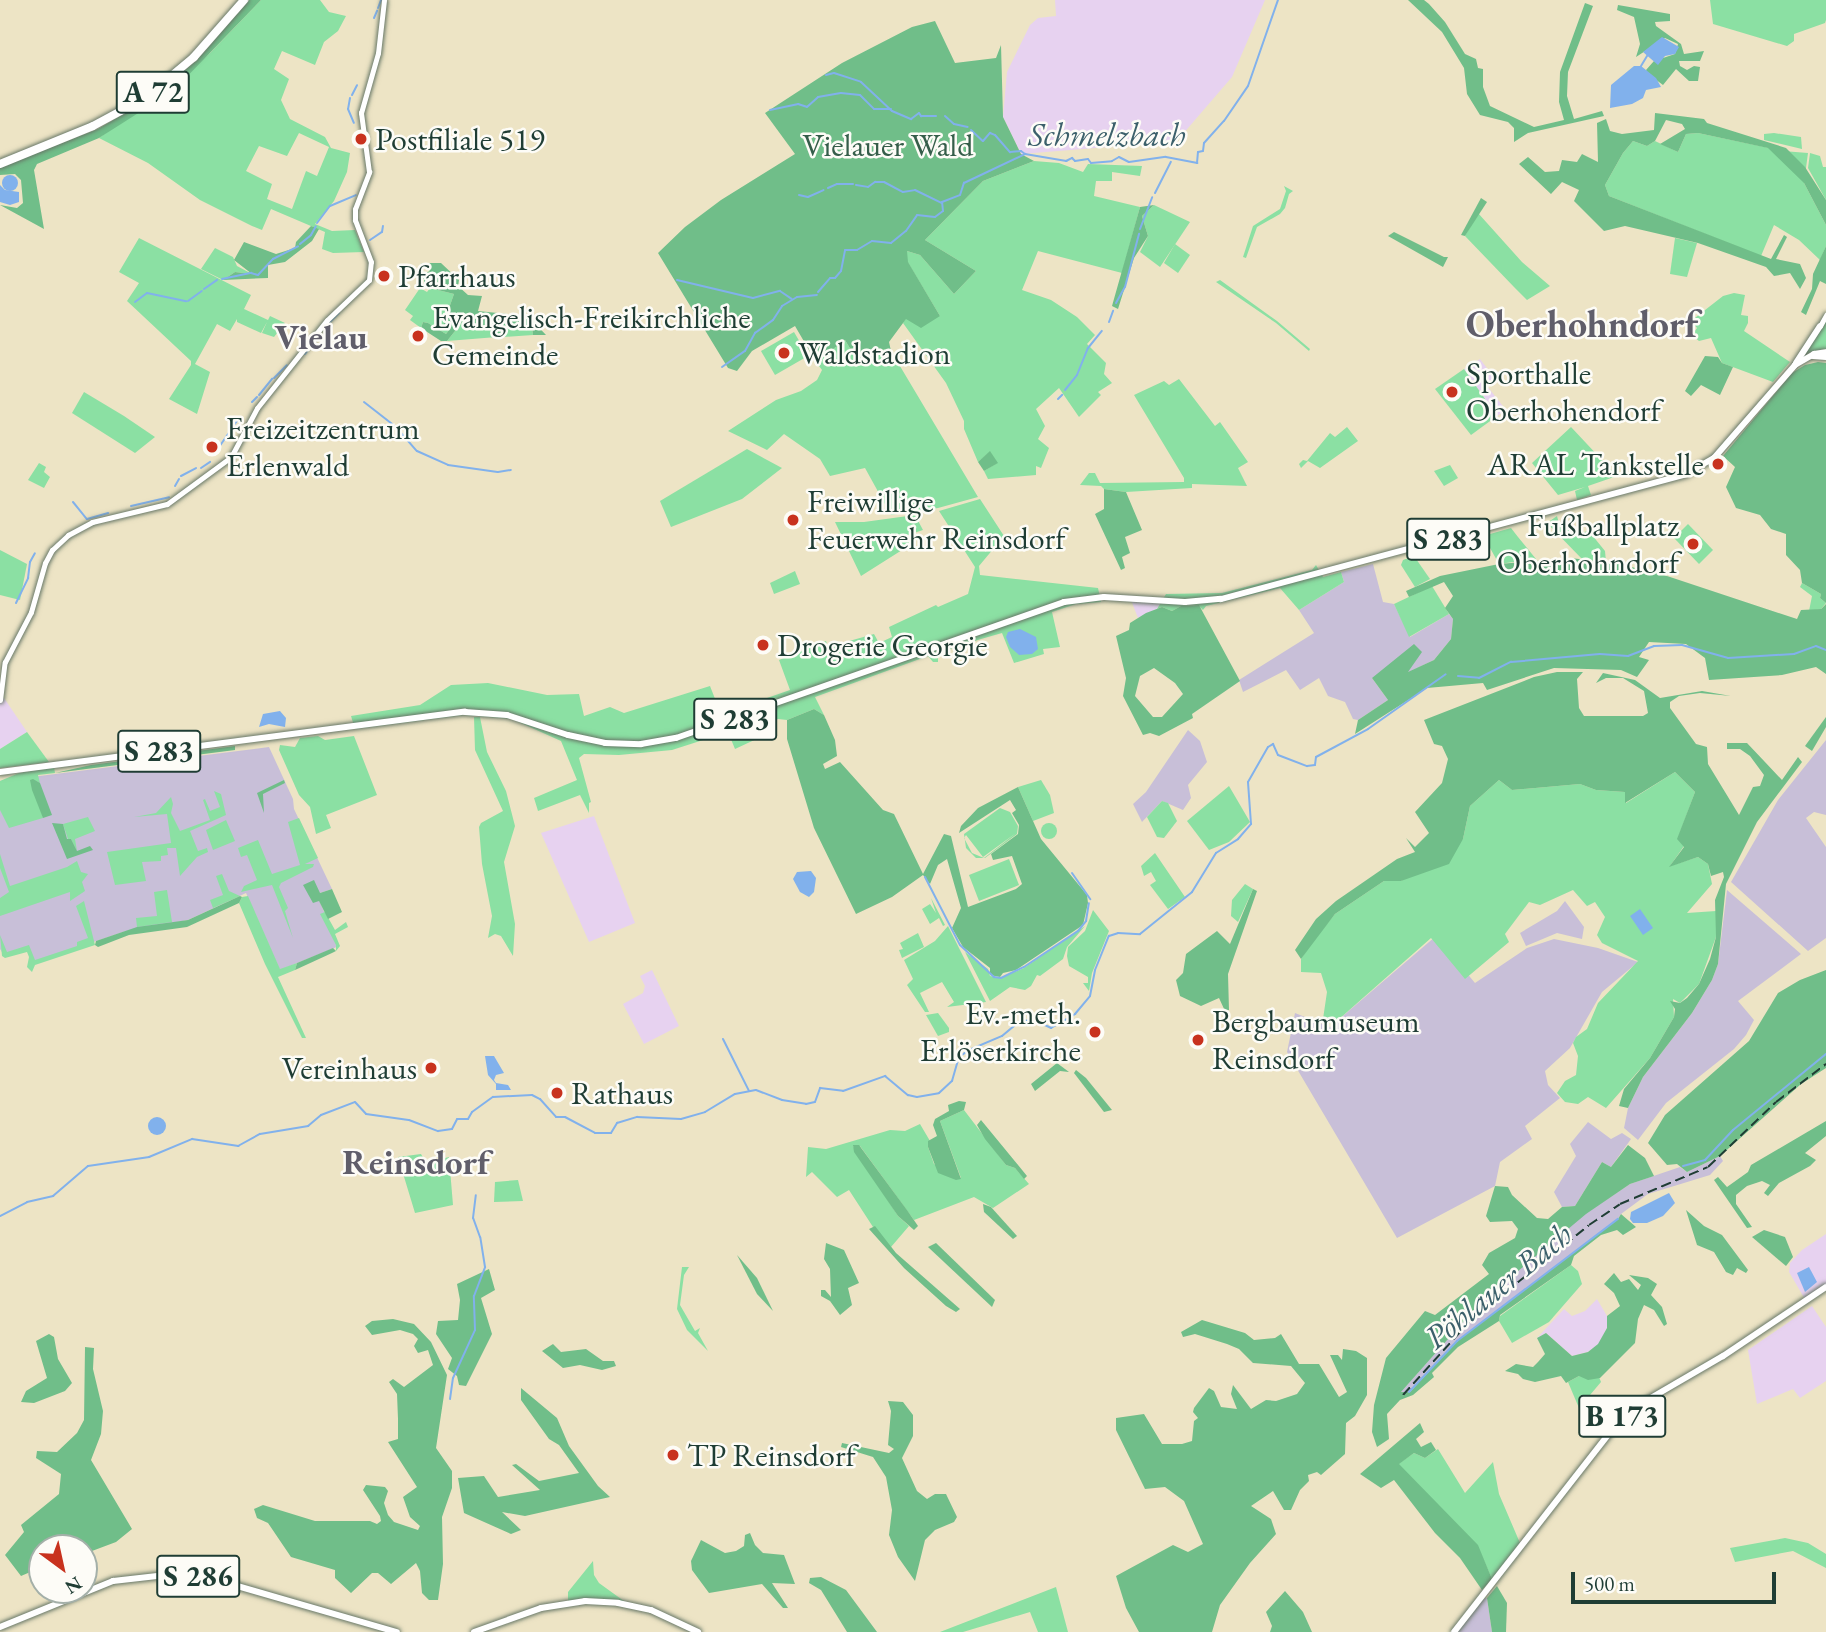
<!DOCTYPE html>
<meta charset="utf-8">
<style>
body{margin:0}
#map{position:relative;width:1826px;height:1632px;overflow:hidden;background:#ede4c5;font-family:"EB Garamond",serif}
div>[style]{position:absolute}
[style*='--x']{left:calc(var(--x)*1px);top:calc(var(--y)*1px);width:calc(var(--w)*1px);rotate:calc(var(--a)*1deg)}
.built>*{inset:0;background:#e7d2f0}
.industrial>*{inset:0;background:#c8bfd8}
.green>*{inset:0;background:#8be0a3}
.round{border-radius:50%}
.forest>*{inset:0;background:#70be89}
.water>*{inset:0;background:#81b1ec}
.stream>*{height:2px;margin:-1px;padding:0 1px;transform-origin:1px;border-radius:1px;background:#81b1ec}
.roads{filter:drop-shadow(0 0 2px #677767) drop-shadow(0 0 2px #677767)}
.secondary>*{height:5px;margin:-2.5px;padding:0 2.5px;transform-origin:2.5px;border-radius:2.5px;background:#fff}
.primary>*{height:6px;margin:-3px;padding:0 3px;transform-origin:3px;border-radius:3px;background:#fff}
.highway>*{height:8px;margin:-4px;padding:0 4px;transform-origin:4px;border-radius:4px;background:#fff}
.rail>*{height:2px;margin-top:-1px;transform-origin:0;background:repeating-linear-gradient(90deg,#1f3d34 0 10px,transparent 0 15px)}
.dots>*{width:19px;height:19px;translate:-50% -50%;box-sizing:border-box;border:4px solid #fdfcf7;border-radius:50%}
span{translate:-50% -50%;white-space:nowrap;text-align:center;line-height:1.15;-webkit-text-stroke:5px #fdfcf7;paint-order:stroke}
.shield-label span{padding:2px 5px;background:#fdfcf7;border:2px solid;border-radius:5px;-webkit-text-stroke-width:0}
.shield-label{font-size:30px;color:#1f3d34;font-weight:700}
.poi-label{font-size:32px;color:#1f3d34}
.left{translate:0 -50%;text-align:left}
.right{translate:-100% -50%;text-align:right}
.park-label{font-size:32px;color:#355e4a}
.water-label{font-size:33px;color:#3c606b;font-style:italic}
.quarter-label{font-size:35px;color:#605e6a;font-weight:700}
.district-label{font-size:38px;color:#605e6a;font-weight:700}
.north{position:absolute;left:28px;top:1534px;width:70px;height:70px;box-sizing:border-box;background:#fdfcf7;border:2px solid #a4b0a9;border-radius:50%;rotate:147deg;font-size:19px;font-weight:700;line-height:28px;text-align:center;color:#1f3d34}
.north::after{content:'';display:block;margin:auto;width:24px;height:32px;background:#c8321e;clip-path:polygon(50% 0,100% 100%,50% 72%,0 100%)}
.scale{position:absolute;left:1571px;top:1572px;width:205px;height:32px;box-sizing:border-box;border:4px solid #1f3d34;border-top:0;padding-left:9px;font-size:21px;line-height:24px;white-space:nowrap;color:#1f3d34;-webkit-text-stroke:5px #fdfcf7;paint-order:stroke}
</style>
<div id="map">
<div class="built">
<div style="clip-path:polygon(1055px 0,1265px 0,1232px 77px,1182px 135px,1170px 142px,1021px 154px,1003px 117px,1007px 72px,1030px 25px,1038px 18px,1056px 16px)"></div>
<div style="clip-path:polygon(1480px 359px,1496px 380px,1487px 386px,1506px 410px,1497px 416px,1464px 369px)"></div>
<div style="clip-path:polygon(1131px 600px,1161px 603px,1157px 609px,1138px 618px)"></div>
<div style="clip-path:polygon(0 692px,27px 732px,0 749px)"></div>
<div style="clip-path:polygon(594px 816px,635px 923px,589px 942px,541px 833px)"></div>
<div style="clip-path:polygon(652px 970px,679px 1026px,644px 1044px,623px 1004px,643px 993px,645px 986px,640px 976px)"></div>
<div style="clip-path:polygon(1826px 1234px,1826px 1287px,1806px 1301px,1789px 1272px,1790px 1263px,1802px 1250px)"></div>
<div style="clip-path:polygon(1597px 1299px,1607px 1316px,1607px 1328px,1599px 1344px,1588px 1352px,1572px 1356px,1546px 1333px,1537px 1338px,1564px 1309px,1572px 1316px,1585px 1311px)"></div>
<div style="clip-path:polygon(1812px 1306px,1826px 1327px,1826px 1381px,1800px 1398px,1793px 1389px,1757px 1404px,1748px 1350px)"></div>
</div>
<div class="industrial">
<div style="clip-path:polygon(1373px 564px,1383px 602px,1394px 604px,1410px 637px,1449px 614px,1453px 619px,1451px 639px,1434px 660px,1407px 673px,1372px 678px,1388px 700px,1358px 720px,1353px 719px,1345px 702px,1328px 696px,1319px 678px,1300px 690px,1286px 670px,1243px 692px,1239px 680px,1314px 633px,1299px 610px,1344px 582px,1341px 572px)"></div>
<div style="clip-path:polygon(1188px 730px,1200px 741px,1207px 762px,1188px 785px,1191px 798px,1183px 810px,1162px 801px,1142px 822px,1133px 804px,1146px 792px)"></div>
<div style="clip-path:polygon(1826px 740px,1826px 815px,1814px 812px,1806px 818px,1826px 847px,1826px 938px,1808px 951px,1731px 882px,1778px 800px)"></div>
<div style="clip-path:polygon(269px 747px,293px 799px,294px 809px,332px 889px,320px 893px,319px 900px,339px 946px,280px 970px,246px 893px,188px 920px,123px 932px,34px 962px,29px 949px,5px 957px,0 949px,0 781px)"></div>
<div style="clip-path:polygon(1727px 890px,1801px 954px,1738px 1001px,1754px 1020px,1746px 1035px,1734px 1049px,1666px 1103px,1638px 1140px,1624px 1128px,1628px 1108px,1643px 1077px,1692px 1013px,1712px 980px,1718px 964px)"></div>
<div style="clip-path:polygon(1565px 901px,1584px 927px,1582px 939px,1557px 933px,1526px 946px,1520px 933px,1557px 911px)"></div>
<div style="clip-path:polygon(1436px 936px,1475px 983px,1527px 948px,1554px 939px,1598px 948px,1638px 962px,1602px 992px,1570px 1048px,1545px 1071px,1548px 1085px,1560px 1098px,1525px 1126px,1532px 1139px,1500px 1162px,1495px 1186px,1397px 1238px,1287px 1052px,1295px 1013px,1330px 1027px)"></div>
<div style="clip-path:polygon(1588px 1122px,1611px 1139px,1622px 1133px,1631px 1139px,1611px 1167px,1602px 1162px,1575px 1206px,1562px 1207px,1554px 1192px,1576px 1156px,1570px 1144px)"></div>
<div style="clip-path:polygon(1720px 1156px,1723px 1161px,1710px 1175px,1648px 1194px,1621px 1214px,1618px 1219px,1457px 1341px,1409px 1392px,1400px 1393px,1480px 1303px,1586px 1213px,1630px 1184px,1680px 1167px,1687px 1172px)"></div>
<div style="clip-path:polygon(1487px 1598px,1492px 1632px,1457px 1632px,1483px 1599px)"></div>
</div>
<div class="green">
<div style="clip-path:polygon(evenodd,261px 0,320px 0,329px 12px,346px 16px,338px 31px,324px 42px,315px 65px,282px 51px,274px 69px,289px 79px,281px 100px,290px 119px,325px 137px,331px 148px,350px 153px,347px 172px,334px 201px,315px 224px,332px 231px,355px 230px,364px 252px,333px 253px,322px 249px,325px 232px,271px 209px,262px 230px,252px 226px,200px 200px,148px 163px,99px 138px,134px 113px,146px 110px,210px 53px,261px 0,299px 133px,329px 147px,317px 176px,306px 171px,292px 209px,267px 199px,272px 184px,246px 171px,259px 146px,287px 156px,299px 133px)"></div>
<div style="clip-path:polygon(1710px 0,1826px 0,1826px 20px,1825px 23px,1794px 34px,1794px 41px,1787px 46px,1713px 24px)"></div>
<div style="clip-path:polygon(1698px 133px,1783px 151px,1808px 153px,1804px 183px,1826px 225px,1826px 246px,1820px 260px,1799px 240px,1774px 225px,1761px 256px,1609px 196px,1605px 185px,1623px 153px,1633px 141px,1647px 146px,1655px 141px,1678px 152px,1686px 134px)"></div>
<div style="clip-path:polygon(1774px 133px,1801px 137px,1802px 149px,1764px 140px,1764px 134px)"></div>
<div style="clip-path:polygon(1810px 153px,1820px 156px,1823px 167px,1826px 167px,1826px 200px,1808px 168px)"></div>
<div style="clip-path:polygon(1034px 161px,1059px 163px,1083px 172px,1088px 164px,1142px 166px,1140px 176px,1112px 172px,1112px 181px,1096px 181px,1094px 196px,1140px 207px,1122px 273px,1038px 251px,1022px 290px,1051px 300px,1077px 317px,1095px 335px,1087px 344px,1106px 363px,1104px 374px,1112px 383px,1098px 392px,1101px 395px,1079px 417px,1059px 388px,1036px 409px,1045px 426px,1038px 439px,1049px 448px,1041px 468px,1036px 466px,1036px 475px,988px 479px,984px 471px,997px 463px,990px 452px,978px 462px,964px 429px,964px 421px,946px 383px,903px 323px,906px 318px,940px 316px,907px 261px,907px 251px,920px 255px,954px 294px,976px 271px,925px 240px,983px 181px)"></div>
<div style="clip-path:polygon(1284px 186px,1293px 191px,1289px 194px,1285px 208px,1280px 214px,1257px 227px,1246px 258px,1243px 257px,1253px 226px,1280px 209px,1286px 191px)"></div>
<div style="clip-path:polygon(1154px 205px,1190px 222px,1160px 267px,1140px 252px,1148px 236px,1142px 216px)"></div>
<div style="clip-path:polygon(1478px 213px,1522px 262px,1550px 286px,1527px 300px,1514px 287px,1465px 236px)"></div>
<div style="clip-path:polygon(139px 238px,251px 295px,244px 309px,268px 320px,270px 316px,285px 323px,274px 337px,262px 333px,267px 322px,261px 333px,237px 322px,237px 319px,230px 331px,217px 324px,195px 364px,210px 372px,197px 414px,169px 399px,191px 365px,191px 361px,127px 301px,139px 283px,119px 272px)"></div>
<div style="clip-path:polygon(1675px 238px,1697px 243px,1687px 277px,1670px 274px)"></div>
<div style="clip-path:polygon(1175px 244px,1190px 255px,1178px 273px,1164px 263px)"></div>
<div style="clip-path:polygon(215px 248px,233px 257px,237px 266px,252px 274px,235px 272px,223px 280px,201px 269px)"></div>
<div style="clip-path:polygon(1220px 280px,1277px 321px,1310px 349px,1309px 351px,1276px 323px,1216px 282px)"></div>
<div style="clip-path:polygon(420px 288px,427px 292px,430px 288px,454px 294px,443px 325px,449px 330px,446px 334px,428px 323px,423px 322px,421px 328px,410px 320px,413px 316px,405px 310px)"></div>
<div style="clip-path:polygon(1734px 293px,1745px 295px,1741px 315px,1748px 316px,1748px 323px,1744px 331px,1790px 362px,1773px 382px,1722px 363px,1711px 338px,1699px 341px,1692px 335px,1697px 328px,1691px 321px,1723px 296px)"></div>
<div style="clip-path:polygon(1826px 318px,1826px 349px,1801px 354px)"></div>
<div style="clip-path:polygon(463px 321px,497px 328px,497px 337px,447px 341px)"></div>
<div style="clip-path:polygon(506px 325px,532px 327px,533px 335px,504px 337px)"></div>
<div style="clip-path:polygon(794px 332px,808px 356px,775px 375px,761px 351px)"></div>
<div style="clip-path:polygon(845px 340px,851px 350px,868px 359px,880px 349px,891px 351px,978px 497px,938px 508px,891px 515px,865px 468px,830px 476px,820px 459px,784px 434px,767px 450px,728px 431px,776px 400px,801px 391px,817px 380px,822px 370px,816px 362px)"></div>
<div style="clip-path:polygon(1464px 369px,1497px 416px,1471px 435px,1435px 389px)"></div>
<div style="clip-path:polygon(1179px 379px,1215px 426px,1220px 422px,1248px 462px,1238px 468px,1247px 486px,1192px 484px,1192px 488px,1126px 492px,1104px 489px,1101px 486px,1080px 485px,1089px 473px,1095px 473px,1100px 483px,1184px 482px,1184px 478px,1134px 395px,1164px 381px,1169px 385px)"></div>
<div style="clip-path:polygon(84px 392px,124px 416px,155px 437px,135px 453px,72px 413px)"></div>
<div style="clip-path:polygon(1347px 427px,1358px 441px,1320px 468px,1308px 461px,1301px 468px,1299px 464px,1303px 460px,1307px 461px,1330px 433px,1335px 437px)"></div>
<div style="clip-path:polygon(1571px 427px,1617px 476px,1588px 486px,1591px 495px,1577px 500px,1575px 491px,1585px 487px,1558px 495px,1532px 463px)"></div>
<div style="clip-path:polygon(747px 449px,782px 468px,742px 499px,671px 527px,660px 501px)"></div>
<div style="clip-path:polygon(39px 463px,46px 467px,44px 472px,50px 477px,44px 488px,28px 480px)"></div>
<div style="clip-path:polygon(1450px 465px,1458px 478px,1444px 486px,1434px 471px)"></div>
<div style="clip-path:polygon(980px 499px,1004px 536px,979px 566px,980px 575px,1098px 588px,1101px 602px,1076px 604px,1052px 612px,1060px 647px,1043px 649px,1044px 654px,1014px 663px,1002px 633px,981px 639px,938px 653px,938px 662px,933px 662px,928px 656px,815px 697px,824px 715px,814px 709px,787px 720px,778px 719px,773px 721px,774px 731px,735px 749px,728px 732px,672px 750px,619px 755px,584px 754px,579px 758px,591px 802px,589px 803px,589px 813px,580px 795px,538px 811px,534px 798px,577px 780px,561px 741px,512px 719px,464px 715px,355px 729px,351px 716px,420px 705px,451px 685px,488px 683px,547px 695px,579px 694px,584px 716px,610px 707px,624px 713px,710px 686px,721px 714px,790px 690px,779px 660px,826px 641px,828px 647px,874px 634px,879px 643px,892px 637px,889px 627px,936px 605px,938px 607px,968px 594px,975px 567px,939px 511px)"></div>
<div style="clip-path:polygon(915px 515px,923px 530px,905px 536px,910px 545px,861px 576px,835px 522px,864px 522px)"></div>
<div style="clip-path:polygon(1557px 516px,1560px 527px,1570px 525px,1579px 536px,1588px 530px,1605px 551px,1606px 562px,1582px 559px,1547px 523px)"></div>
<div style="clip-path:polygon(1688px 524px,1713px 550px,1699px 564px,1674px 538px)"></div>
<div style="clip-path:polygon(1511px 528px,1518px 537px,1536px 559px,1499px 564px,1485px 539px,1490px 534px)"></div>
<div style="clip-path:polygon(0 550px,27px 564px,20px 600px,0 595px)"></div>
<div style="clip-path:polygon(1414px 556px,1430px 579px,1415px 587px,1401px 565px,1403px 560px)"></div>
<div style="clip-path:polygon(1316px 565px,1323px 577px,1341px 572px,1344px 582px,1299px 610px,1280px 588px,1206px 606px,1203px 610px,1198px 605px,1181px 606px,1172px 611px,1162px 607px,1157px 609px,1166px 594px,1222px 593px,1312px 570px)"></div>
<div style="clip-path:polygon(795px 571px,800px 584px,774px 594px,770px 583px)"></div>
<div style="clip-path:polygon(1802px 583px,1821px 594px,1820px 598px,1826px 603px,1821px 609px,1809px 611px,1812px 596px,1800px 587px)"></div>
<div style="clip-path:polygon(1432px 586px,1449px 614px,1409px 637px,1394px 604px)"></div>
<div style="clip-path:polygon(474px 717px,480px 717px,487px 752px,506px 791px,515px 826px,504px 862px,515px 924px,513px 956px,501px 936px,495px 934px,488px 938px,492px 916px,482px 864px,479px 827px,481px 823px,503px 811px,475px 750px)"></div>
<div style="clip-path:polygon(27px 732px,49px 762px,0 768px,0 749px)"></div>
<div style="clip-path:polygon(318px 736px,325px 740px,354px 736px,377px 795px,326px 815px,331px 828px,316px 834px,310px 807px,299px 795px,279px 750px,280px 745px,295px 747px,300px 738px)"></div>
<div style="clip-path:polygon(54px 767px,55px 773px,38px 775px,40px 783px,36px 781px,43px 818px,9px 828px,0 810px,0 781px,19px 773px)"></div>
<div style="clip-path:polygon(1675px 772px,1695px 792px,1678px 838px,1684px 846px,1670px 866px,1698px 857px,1708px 864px,1712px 884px,1687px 913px,1716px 911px,1716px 937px,1699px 984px,1680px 1003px,1673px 999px,1674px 1017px,1650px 1058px,1606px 1108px,1588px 1097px,1578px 1104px,1565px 1102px,1557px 1093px,1565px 1081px,1576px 1075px,1578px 1056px,1573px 1043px,1576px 1037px,1587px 1029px,1598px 1003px,1638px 961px,1602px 943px,1597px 935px,1605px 917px,1595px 902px,1587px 906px,1573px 890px,1540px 905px,1529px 902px,1505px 934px,1509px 942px,1465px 979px,1431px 938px,1338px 1020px,1323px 1019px,1327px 992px,1321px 973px,1301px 972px,1301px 959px,1312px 942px,1335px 914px,1384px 881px,1401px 881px,1463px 839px,1470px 806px,1499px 780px,1512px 790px,1580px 784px,1596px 790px,1625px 792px,1626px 803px)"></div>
<div style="clip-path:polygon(1041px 780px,1050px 795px,1054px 813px,1033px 821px,1018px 787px)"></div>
<div style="clip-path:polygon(1229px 786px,1250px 822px,1229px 842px,1209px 850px,1187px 821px)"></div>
<div style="clip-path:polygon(214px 791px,221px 794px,226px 815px,190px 831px,198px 851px,207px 848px,208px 852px,197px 857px,180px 876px,176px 848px,167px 848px,168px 855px,161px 856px,161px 861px,142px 862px,146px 881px,115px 885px,107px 852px,171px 843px,167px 814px,134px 817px,156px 813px,171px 797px,173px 804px,171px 813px,180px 831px,210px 820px,203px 800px,205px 799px,210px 811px,220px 807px)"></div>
<div style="clip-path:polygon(1162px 801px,1168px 803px,1177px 821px,1164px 838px,1157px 837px,1147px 817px)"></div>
<div style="clip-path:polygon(evenodd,1000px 808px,1010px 812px,1018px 826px,1017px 834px,985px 858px,976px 858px,966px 848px,964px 834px,1000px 808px,1016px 833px,984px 858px,972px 853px,964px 838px,966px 835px,983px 857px,1016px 833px)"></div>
<div style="clip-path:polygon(88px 817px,95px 831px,75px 839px,77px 851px,71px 839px,68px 839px,63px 824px)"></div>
<div style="clip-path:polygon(299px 818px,318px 858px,305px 864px,314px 864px,313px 867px,281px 883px,279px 887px,288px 908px,285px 911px,293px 938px,272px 885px,241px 892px,244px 886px,257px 880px,247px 855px,241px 857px,238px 848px,258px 840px,272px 874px,300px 865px,288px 822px)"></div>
<div style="clip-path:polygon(226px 820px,235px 841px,213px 850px,206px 830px)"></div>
<div class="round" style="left:1041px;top:823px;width:16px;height:16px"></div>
<div style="clip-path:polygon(1155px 853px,1185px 897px,1168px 909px,1150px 885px,1156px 881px,1151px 872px,1144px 876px,1141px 866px)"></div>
<div style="clip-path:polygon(0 854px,10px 886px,67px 867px,77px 861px,81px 872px,88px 874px,82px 882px,85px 891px,70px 901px,70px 892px,67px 893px,0 916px,0 898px,9px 892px,0 868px)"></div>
<div style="clip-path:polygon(1009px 859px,1019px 885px,979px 901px,969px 875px)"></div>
<div style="clip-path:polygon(222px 874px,229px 891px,240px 896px,213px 908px,210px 900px,223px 895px,216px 876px)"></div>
<div style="clip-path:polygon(1245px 884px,1253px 889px,1238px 922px,1231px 916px,1232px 900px)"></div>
<div style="clip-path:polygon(167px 890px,172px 922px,137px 927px,136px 918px,157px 916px,154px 892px)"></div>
<div style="clip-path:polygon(248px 896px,280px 969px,297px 963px,295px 970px,278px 977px,306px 1038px,302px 1038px,265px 964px,239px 903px,242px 897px)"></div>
<div style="clip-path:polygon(931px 898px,945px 925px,943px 926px,939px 918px,930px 924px,922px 909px,930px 904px,936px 913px)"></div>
<div style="clip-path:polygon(84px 901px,95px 945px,35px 965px,32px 972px,27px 967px,29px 957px,27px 952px,5px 958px,2px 956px,0 935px,7px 952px,29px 945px,35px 960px,77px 946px,77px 942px,88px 938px,76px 906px)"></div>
<div style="clip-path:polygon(1093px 910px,1109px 931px,1092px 973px,1089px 991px,1083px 983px,1088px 983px,1088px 977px,1069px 966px,1067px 956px,1068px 947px,1085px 931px)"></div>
<div style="clip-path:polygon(325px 912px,335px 930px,346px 922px,348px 927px,335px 934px,340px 946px,336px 951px,336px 945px,320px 914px)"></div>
<div style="clip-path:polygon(948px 926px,986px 1002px,947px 1007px,954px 1002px,942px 982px,920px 993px,929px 1012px,925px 1012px,907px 985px,913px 979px,904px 960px,935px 941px)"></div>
<div style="clip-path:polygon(1085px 926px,1067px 947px,1063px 959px,1040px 976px,1037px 975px,1031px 986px,1025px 990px,1010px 987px,990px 1001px,965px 952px,988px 969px,990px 976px,1001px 978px,1024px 968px)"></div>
<div style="clip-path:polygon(918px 933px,924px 947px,902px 958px,899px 950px,903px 949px,900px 943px)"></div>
<div style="clip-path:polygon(938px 1013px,949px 1028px,949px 1032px,938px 1036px,926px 1015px)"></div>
<div style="clip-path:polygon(964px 1110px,1006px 1165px,1015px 1168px,1029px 1184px,993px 1208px,974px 1197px,914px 1220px,860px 1146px,853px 1146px,898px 1216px,909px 1226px,891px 1247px,873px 1227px,849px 1190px,837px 1197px,812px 1172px,806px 1177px,808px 1147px,826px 1149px,890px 1130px,905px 1131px,920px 1124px,930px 1141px,928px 1147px,934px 1164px,961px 1178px,940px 1121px)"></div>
<div style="clip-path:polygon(421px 1154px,426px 1163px,449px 1157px,453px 1205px,415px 1213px,398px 1157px)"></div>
<div style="clip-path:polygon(518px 1180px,523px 1201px,494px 1202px,495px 1182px)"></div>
<div style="clip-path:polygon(1571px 1265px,1578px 1271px,1582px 1284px,1549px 1322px,1512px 1343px,1499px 1321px,1500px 1316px)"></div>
<div style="clip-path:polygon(682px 1267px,689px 1267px,684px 1275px,680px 1305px,695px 1331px,700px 1328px,698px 1333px,708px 1351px,687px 1330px,677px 1309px)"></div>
<div style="clip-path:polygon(1579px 1376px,1599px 1377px,1601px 1382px,1579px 1408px,1568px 1382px)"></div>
<div style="clip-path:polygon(1438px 1449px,1465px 1493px,1493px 1462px,1499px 1494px,1520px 1543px,1492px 1579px,1477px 1545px,1398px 1464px,1414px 1453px,1425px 1458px)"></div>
<div style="clip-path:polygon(1785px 1538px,1808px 1543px,1826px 1554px,1826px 1568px,1793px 1551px,1735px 1562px,1730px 1548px)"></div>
<div style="clip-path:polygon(593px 1561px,594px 1575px,599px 1583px,628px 1604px,568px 1603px,568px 1592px)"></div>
<div style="clip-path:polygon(1056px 1587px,1068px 1632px,1038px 1632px,1030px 1612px,963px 1632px,940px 1632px)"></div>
</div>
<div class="forest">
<div style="clip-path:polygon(249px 0,261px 0,173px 91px,99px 138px,37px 164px,34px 170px,44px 229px,0 205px,17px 208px,23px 203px,21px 180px,15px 174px,0 175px,0 167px,98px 129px,154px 96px,197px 60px)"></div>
<div style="clip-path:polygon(1408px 0,1424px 0,1429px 4px,1445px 22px,1465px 54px,1476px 59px,1478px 68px,1483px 69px,1483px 87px,1490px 106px,1534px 127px,1564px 120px,1559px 102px,1560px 72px,1585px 3px,1593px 6px,1568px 72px,1567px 96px,1574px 119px,1602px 111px,1604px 116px,1528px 133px,1514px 142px,1514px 128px,1508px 122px,1480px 115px,1467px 94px,1464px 68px,1442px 32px)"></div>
<div style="clip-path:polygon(1618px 5px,1670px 14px,1670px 21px,1655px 22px,1656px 26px,1681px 44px,1684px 54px,1704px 51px,1700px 61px,1679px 61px,1680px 66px,1687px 70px,1694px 66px,1700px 67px,1698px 81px,1689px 81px,1676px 69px,1663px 85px,1647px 73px,1646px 70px,1654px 61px,1675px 54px,1678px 44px,1665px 38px,1636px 57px,1640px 44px,1634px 17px,1617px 10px)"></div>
<div style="clip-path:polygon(935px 21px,955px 63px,996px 58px,1001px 45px,1003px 117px,1021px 154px,1034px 161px,983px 181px,925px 240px,976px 271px,954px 294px,920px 255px,907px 251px,908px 262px,940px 316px,921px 328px,906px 319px,889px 342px,891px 351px,880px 349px,864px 360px,851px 350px,845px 340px,816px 362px,795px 326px,752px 351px,737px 371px,728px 368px,658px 253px,685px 227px,721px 200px,795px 154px,765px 113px,842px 63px,912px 27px)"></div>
<div style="clip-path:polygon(1655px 113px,1704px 119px,1707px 123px,1786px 148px,1805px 167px,1826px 200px,1826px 225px,1804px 183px,1768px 148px,1698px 133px,1686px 134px,1678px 152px,1660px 144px,1685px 129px,1682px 124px,1666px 120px,1655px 141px,1647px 146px,1633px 141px,1623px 153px,1605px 185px,1609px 196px,1771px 259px,1784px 235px,1787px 237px,1776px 259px,1800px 264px,1806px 278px,1800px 289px,1790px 273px,1774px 276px,1766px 267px,1698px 243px,1625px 226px,1604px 231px,1574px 201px,1579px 190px,1562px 182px,1551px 194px,1519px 164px,1528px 157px,1545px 172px,1559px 171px,1562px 160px,1577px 162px,1582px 154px,1598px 162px,1597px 123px,1606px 119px,1610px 131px,1622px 134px,1654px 130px)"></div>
<div style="clip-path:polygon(1481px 198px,1487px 202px,1465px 236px,1461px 235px)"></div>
<div style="clip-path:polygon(1154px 205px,1142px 216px,1148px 236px,1134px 258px,1118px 309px,1112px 306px,1140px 207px)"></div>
<div style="clip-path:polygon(311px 226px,319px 229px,312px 241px,285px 262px,268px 265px,268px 278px,223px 280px,235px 272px,252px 274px,234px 260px,244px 242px,276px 254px,295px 248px,296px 242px)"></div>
<div style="clip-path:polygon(1394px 232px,1444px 257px,1448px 257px,1443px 267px,1388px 236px)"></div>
<div style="clip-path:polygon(1826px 246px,1826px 284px,1820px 281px,1806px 315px,1801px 312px,1812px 289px,1813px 274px)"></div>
<div style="clip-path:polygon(421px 263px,441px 263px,459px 280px,458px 286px,468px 295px,482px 296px,478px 311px,528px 316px,546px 335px,533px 335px,532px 327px,506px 325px,504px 337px,497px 337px,497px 328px,463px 321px,447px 341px,441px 341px,421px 328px,423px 322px,428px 323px,446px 334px,449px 330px,443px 325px,454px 294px,430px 288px,424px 284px,424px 279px,416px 277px,430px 271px)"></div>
<div style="clip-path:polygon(1705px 356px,1718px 357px,1722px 363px,1733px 367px,1720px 395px,1701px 385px,1691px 396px,1685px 391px)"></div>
<div style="clip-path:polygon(1818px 362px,1826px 363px,1826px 603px,1820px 598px,1821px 594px,1802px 583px,1800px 570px,1786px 555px,1786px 534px,1771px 529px,1760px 515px,1736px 508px,1726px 487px,1735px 467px,1723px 456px,1792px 373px,1805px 365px)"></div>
<div style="clip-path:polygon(990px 451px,998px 463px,984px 471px,978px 462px)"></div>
<div style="clip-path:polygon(1104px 489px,1126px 492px,1142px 530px,1125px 537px,1130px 553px,1122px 557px,1125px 568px,1121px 570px,1095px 514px,1104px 509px)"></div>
<div style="clip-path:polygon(1570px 558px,1615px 563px,1664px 575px,1797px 619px,1801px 610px,1821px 609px,1826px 604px,1826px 674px,1816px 667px,1782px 675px,1709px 680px,1705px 658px,1686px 644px,1649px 642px,1639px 657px,1649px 660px,1637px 677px,1621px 670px,1554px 668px,1487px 690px,1483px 683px,1427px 688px,1355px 734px,1358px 720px,1388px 700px,1372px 678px,1414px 644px,1422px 652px,1408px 672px,1434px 660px,1451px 639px,1453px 619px,1445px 608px,1453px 596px,1444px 582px,1409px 597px,1406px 591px,1440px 576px,1499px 564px)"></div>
<div style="clip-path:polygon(evenodd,1199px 605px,1240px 681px,1192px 714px,1193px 718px,1159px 736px,1150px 733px,1143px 735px,1123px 696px,1126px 678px,1116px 636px,1129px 630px,1130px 623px,1146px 613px,1162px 607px,1172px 611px,1181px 606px,1199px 605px,1154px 668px,1175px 683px,1183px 694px,1162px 717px,1153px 717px,1135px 696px,1140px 676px,1154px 668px)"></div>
<div style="clip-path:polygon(1557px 672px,1583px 672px,1577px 679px,1579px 708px,1584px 716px,1643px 716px,1648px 713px,1644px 691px,1623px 678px,1606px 678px,1596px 683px,1603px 673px,1635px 680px,1660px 698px,1702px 691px,1731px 696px,1700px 693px,1679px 696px,1670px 702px,1670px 708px,1696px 744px,1707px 747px,1708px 764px,1739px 815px,1753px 787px,1760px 786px,1764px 775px,1750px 756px,1740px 749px,1727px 749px,1727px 743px,1747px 743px,1782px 780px,1798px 757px,1802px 762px,1757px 822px,1726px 884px,1718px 964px,1712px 980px,1692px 1013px,1643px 1077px,1628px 1108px,1619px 1106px,1624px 1089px,1650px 1058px,1674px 1017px,1675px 1009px,1670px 1001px,1680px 1003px,1687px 998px,1699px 984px,1710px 959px,1716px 937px,1715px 900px,1724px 877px,1723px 872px,1711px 876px,1708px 864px,1698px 857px,1669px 867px,1684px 847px,1677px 839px,1695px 792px,1675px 772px,1625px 803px,1625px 792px,1596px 790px,1580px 784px,1512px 790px,1499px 780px,1470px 806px,1463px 839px,1449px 864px,1401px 881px,1384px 881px,1335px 914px,1301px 959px,1295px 950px,1316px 919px,1336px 901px,1397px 859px,1415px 852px,1406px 838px,1415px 847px,1429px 833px,1415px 812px,1442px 783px,1448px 759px,1442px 746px,1434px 744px,1424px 720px,1534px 677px)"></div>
<div style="clip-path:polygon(814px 709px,824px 715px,835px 740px,837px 756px,823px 764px,825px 769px,840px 762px,883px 810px,894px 814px,923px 874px,944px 834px,951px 836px,968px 907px,1016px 889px,1022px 884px,1012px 856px,993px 860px,991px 854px,1018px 834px,1019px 825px,1012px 813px,1016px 810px,1010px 800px,959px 833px,961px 826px,978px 808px,1018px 787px,1041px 839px,1087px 895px,1088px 903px,1083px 925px,1016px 970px,1003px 973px,1000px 977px,990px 975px,990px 968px,963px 947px,952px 928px,961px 908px,947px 859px,938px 865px,930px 884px,923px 875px,892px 897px,856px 914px,814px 828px,787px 739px,787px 720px)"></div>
<div style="clip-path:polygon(1826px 717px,1826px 727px,1812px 751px,1805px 746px)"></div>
<div style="clip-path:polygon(235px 746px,235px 750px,55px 773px,91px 765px)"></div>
<div style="clip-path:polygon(33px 779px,40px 783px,52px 815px,43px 818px,32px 790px,30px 780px)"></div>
<div style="clip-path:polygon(284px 780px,285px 783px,263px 794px,264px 813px,257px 793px)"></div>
<div style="clip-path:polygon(52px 823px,63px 824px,67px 839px,71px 839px,77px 851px,90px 846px,93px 850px,67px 859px)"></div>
<div style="clip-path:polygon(314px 880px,320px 893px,332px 889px,342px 912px,328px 919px,319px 901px,313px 903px,303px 885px)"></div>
<div style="clip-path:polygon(1253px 889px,1257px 891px,1228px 974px,1229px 1010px,1225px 1011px,1219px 998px,1201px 1006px,1180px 996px,1176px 980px,1183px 973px,1186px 954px,1217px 931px,1230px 944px)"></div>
<div style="clip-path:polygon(240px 896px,242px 897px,239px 903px,187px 927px,129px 935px,98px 947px,95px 945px,96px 941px,137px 927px,188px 920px)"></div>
<div style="clip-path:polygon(333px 948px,336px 951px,332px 953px,295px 970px,297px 963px)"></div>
<div style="clip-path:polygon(1826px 970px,1826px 1068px,1801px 1084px,1720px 1156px,1687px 1172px,1677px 1164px,1667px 1165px,1648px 1143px,1665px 1115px,1749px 1041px,1778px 993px,1800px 980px)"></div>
<div style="clip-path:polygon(1057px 1063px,1069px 1072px,1060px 1071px,1035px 1091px,1031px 1084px)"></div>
<div style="clip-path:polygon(1076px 1070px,1086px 1078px,1112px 1110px,1104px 1112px,1074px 1073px)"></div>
<div style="clip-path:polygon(959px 1101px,966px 1102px,964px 1110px,940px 1121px,961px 1179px,956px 1180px,938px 1173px,928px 1147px,928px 1141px,937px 1136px,933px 1125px,935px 1119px,949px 1111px,948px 1105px)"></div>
<div style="clip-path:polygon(981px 1120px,1027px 1176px,1024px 1179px,1015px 1168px,1006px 1165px,985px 1139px,977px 1125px)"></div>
<div style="clip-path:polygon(1826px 1121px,1826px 1136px,1805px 1153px,1816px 1160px,1810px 1166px,1779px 1183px,1768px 1196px,1764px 1193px,1770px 1185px,1762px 1181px,1747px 1186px,1736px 1195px,1736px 1204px,1752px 1227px,1747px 1228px,1714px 1180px,1718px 1177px,1727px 1187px,1748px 1172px,1751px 1165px)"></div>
<div style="clip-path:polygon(853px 1145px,859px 1145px,907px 1210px,918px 1226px,914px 1230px,898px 1216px,854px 1152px)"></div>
<div style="clip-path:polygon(1628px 1145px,1645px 1158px,1654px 1176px,1630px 1184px,1586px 1214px,1480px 1303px,1401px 1392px,1410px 1392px,1457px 1341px,1618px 1219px,1621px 1214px,1636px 1227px,1623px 1235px,1617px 1230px,1601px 1235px,1574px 1256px,1571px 1265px,1500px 1315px,1499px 1321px,1458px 1347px,1432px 1373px,1434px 1377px,1413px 1395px,1400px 1400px,1387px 1414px,1389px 1439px,1377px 1447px,1372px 1432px,1374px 1405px,1386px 1358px,1425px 1311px,1435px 1315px,1489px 1274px,1482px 1265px,1489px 1253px,1515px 1238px,1518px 1229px,1512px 1221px,1490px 1222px,1486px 1216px,1495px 1186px,1508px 1187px,1512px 1195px,1537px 1218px,1548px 1219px,1562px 1207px,1575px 1206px,1602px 1162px,1611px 1167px)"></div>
<div style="clip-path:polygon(983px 1204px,991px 1207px,1017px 1236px,1013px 1239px,984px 1212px)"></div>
<div style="clip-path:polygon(1686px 1210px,1704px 1226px,1722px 1235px,1748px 1270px,1746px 1273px,1737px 1268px,1733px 1275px,1726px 1272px,1714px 1252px,1697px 1245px)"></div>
<div style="clip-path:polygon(875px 1226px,896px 1253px,960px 1309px,956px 1312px,946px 1306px,904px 1268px,869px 1229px)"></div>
<div style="clip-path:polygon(1764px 1230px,1785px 1237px,1793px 1257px,1786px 1266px,1752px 1237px)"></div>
<div style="clip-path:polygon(826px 1243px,844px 1250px,859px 1283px,848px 1288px,852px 1305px,840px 1315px,830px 1301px,821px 1296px,821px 1290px,825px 1290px,831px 1297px,830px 1269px,824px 1259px)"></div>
<div style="clip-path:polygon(936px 1243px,995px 1300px,992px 1307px,928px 1247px)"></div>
<div style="clip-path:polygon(737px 1255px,757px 1278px,773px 1311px,757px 1294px)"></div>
<div style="clip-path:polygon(489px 1269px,495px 1290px,481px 1298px,492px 1334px,466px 1386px,459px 1385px,457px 1376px,448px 1369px,452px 1358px,436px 1334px,438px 1321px,458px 1320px,460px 1300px,457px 1284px)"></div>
<div style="clip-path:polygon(1614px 1273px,1621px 1282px,1629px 1279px,1638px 1290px,1641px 1285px,1629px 1275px,1648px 1278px,1657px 1284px,1651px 1295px,1662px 1307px,1667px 1324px,1664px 1326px,1654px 1310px,1644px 1305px,1638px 1319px,1635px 1343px,1600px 1378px,1588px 1380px,1579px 1376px,1566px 1383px,1561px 1376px,1535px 1382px,1523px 1379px,1518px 1374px,1505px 1371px,1516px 1364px,1533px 1367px,1538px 1362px,1545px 1354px,1537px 1338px,1546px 1333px,1572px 1356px,1588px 1352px,1598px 1344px,1607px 1328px,1607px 1316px,1620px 1306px,1614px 1293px,1604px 1284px)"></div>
<div style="clip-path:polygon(393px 1319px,414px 1324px,431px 1342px,447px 1375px,436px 1448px,452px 1471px,452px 1488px,442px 1517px,443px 1564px,438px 1600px,429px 1600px,422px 1593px,420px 1571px,416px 1563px,391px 1584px,378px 1573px,372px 1573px,351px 1593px,335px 1578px,335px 1570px,291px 1557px,268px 1523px,257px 1518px,254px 1509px,263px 1505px,315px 1521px,370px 1521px,377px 1524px,381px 1521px,380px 1516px,363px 1490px,366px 1485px,385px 1487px,388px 1491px,384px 1503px,388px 1515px,394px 1522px,418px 1530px,420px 1526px,410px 1517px,403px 1497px,417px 1487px,388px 1442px,398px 1439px,398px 1419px,397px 1394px,389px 1382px,393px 1379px,404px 1387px,433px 1365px,428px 1350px,418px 1353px,414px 1346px,418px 1339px,413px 1334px,400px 1330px,372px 1335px,365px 1326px,372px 1321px)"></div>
<div style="clip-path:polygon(1202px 1320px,1245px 1333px,1254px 1340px,1275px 1338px,1281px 1334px,1299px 1364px,1319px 1364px,1339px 1397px,1347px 1392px,1330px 1355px,1338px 1355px,1342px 1360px,1343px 1349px,1356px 1351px,1367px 1358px,1367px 1395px,1355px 1416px,1346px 1423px,1345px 1454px,1321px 1475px,1317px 1472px,1308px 1475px,1309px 1481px,1300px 1490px,1291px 1510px,1284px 1510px,1273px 1491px,1251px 1506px,1271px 1519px,1276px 1534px,1250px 1563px,1220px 1605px,1212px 1632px,1139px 1632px,1126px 1608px,1116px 1576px,1173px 1545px,1188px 1552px,1203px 1544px,1184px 1501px,1165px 1487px,1145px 1489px,1116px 1430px,1116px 1418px,1144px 1414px,1162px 1444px,1182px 1444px,1192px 1441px,1194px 1421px,1198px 1418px,1193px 1412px,1194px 1408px,1209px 1388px,1214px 1391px,1221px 1407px,1237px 1409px,1231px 1394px,1233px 1385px,1251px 1409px,1266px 1400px,1276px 1401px,1297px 1394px,1305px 1383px,1291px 1366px,1253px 1363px,1239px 1349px,1227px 1344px,1195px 1334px,1183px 1337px,1181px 1332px)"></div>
<div style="clip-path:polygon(49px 1334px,54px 1337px,58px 1359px,72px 1383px,65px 1391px,34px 1403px,21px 1402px,26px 1391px,47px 1378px,36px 1341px)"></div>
<div style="clip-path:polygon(553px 1344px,561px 1352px,586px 1349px,603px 1361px,614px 1361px,616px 1366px,602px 1370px,580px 1365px,563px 1368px,542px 1351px)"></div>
<div style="clip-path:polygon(85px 1347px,94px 1348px,93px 1369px,103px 1411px,101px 1434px,91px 1460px,132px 1529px,116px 1542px,92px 1551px,42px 1548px,42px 1567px,21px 1576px,5px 1555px,24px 1532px,21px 1525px,59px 1494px,61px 1474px,36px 1458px,37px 1451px,57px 1452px,77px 1433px,84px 1420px)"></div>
<div style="clip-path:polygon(521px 1388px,557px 1418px,569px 1446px,598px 1486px,610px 1497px,525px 1516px,502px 1512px,521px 1530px,511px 1534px,464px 1513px,458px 1478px,484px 1476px,498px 1497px,540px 1490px,512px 1465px,516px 1464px,539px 1481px,579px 1473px,559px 1445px,549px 1439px,521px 1400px)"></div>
<div style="clip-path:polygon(888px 1401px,903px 1402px,913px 1415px,913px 1436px,902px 1458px,917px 1491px,927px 1499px,935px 1494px,946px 1494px,957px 1517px,954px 1522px,935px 1530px,925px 1540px,915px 1581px,898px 1557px,889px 1535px,892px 1510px,886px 1477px,873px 1457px,841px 1447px,842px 1443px,889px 1453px,894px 1449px,888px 1445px,891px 1411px)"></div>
<div style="clip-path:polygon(1420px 1423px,1424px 1432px,1416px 1439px,1421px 1447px,1431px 1442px,1436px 1450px,1425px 1458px,1414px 1453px,1399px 1464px,1478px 1545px,1492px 1579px,1482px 1590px,1460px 1558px,1435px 1533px,1394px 1480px,1381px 1488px,1360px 1474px)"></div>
<div style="clip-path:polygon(750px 1533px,755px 1545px,763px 1553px,784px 1555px,795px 1584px,772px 1583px,788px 1608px,783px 1608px,762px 1584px,709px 1593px,692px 1570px,691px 1561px,701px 1540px,725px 1553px,736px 1551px,744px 1546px,745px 1535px)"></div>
<div style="clip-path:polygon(821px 1577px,846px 1590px,877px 1632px,847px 1632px,821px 1590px,809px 1583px,810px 1578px)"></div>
<div style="clip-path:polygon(1497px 1586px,1507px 1603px,1506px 1632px,1492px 1632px,1487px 1598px)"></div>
<div style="clip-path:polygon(1285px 1591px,1303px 1612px,1312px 1632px,1270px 1632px,1272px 1626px,1266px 1612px)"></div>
</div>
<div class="water">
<div style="clip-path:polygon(1662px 37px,1679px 47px,1675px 54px,1665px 56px,1658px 65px,1643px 52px)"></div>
<div style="clip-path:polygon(1634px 66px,1641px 66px,1656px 78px,1661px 87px,1646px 90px,1643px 98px,1632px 104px,1610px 108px,1611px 85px)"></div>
<div class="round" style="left:2px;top:175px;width:16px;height:16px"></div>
<div style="clip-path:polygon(0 185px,5px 190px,19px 192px,19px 202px,10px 205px,0 202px)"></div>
<div style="clip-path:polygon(1020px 629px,1036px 637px,1038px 649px,1032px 654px,1019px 655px,1010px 647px,1006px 637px,1008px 632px)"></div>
<div style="clip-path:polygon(280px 711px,286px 718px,285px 727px,269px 724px,259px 727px,263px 714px)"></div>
<div style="clip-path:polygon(811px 871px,816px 878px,814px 892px,809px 897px,800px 892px,793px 879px,797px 872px)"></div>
<div style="clip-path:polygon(1640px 909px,1653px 928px,1643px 935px,1630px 916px)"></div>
<div style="clip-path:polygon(485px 1056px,494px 1056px,504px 1073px,496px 1075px,494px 1080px,496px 1083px,508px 1085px,511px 1090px,496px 1090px,496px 1084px,488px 1075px)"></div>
<div class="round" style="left:148px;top:1117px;width:18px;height:18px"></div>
<div style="clip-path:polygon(1669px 1193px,1675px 1203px,1663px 1216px,1647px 1223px,1633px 1223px,1630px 1219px,1631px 1212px)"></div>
<div style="clip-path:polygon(1809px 1267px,1817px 1282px,1805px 1292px,1797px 1273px)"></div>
</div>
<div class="stream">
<div style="--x:378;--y:8;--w:9;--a:-69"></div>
<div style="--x:374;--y:18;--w:8;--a:-67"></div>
<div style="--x:1641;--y:66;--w:12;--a:-59"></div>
<div style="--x:826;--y:75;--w:8;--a:-14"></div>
<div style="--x:834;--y:73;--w:28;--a:18"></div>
<div style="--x:861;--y:82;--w:42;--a:43.1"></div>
<div style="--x:892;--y:111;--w:21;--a:23"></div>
<div style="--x:911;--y:119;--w:10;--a:-37"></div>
<div style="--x:919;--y:113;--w:4;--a:56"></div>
<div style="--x:921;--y:116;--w:15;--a:0"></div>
<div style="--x:352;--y:95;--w:11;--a:-63"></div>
<div style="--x:350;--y:98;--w:11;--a:100"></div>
<div style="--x:348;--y:109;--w:15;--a:67"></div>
<div style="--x:770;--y:110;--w:29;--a:-12"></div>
<div style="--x:798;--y:104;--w:9;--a:18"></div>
<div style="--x:807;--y:107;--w:15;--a:-42"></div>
<div style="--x:818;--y:97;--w:23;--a:-10"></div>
<div style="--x:841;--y:93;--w:19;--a:6"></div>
<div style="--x:860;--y:95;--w:20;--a:45"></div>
<div style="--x:874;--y:109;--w:17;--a:0"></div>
<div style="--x:945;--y:116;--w:12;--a:42"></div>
<div style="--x:954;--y:124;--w:14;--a:12"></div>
<div style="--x:971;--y:130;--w:16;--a:43"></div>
<div style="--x:983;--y:141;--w:11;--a:-49"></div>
<div style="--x:990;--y:133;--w:5;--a:22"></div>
<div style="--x:995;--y:135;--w:23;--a:49"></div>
<div style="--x:1010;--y:152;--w:11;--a:-5"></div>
<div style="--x:1021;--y:151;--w:5;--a:37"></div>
<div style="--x:856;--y:185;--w:12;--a:9"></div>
<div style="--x:868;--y:187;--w:9;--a:-36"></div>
<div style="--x:875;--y:182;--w:9;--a:0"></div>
<div style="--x:884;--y:182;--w:21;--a:28"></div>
<div style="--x:903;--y:192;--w:12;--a:-9"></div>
<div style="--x:915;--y:190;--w:30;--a:26"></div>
<div style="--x:828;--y:188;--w:10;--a:-24"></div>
<div style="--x:837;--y:184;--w:16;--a:0"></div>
<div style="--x:1155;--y:193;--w:35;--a:-63"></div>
<div style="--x:799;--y:195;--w:9;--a:13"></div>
<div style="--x:808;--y:197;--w:17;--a:-24"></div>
<div style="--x:317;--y:223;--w:21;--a:-53"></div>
<div style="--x:330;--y:206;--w:28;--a:-23"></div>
<div style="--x:1140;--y:229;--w:34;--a:-69"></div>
<div style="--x:370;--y:240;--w:14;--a:-34"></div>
<div style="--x:382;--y:232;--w:6;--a:-81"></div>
<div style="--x:300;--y:244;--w:14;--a:-39"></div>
<div style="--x:311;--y:235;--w:10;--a:-61"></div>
<div style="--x:222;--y:279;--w:30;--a:-12"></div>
<div style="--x:251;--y:273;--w:7;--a:16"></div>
<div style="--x:258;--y:275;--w:22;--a:-47"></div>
<div style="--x:273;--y:259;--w:28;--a:-27"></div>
<div style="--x:677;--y:280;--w:78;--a:13.3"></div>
<div style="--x:753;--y:298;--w:28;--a:-15"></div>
<div style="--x:780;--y:291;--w:14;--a:34"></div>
<div style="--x:204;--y:289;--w:16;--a:-35"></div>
<div style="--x:818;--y:292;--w:18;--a:-49"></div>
<div style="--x:830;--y:278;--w:5;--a:0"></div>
<div style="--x:835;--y:278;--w:9;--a:-49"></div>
<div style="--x:841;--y:271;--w:21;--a:-79"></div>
<div style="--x:845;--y:250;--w:12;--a:0"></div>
<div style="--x:857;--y:250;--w:17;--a:-31"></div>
<div style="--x:872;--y:241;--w:19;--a:6"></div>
<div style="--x:891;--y:243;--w:19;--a:-39"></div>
<div style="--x:906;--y:231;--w:19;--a:-55"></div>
<div style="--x:917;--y:215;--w:18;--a:6"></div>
<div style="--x:935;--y:217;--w:10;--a:-37"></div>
<div style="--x:943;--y:211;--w:9;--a:-96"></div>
<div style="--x:942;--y:202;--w:19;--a:-21"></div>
<div style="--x:960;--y:195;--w:13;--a:-72"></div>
<div style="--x:964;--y:183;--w:68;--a:-25.4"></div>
<div style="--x:1025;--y:154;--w:42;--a:9.7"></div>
<div style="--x:1066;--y:161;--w:7;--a:-27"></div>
<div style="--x:1072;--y:158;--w:4;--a:45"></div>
<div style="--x:1075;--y:161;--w:13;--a:-9"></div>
<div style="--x:1088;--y:159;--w:5;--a:53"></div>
<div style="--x:1091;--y:163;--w:21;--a:-5"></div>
<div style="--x:1112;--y:161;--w:8;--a:-30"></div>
<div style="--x:1119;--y:157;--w:11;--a:27"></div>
<div style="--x:1129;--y:162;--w:37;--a:-8"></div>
<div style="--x:1166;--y:157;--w:32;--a:11"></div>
<div style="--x:1197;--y:163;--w:11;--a:-85"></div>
<div style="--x:1198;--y:152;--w:5;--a:-11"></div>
<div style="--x:1203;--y:151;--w:8;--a:-83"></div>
<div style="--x:1204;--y:143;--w:30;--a:-48"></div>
<div style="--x:1224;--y:121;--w:42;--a:-55.6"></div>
<div style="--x:1248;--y:86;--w:91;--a:-70.8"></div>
<div style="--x:188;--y:301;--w:17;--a:-36"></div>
<div style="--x:135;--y:302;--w:15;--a:-37"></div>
<div style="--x:147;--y:293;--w:40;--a:12"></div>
<div style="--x:1116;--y:303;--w:18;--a:-61"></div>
<div style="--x:1125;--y:287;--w:55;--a:-75.2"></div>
<div style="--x:1109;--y:322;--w:12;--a:-70"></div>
<div style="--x:324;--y:328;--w:21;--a:-45"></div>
<div style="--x:305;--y:354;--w:22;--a:-54"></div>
<div style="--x:722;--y:367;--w:28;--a:-35"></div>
<div style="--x:745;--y:351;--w:21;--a:-61"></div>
<div style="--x:755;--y:333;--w:22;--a:-36"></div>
<div style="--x:773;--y:320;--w:17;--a:-57"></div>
<div style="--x:782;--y:306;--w:17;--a:-31"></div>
<div style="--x:797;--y:297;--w:20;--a:-6"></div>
<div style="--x:274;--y:378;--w:18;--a:-45"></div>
<div style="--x:1065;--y:390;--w:19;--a:-51"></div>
<div style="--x:1077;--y:375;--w:29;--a:-68"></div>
<div style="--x:1088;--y:348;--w:22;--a:-51"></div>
<div style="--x:259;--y:395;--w:21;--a:-51"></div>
<div style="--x:1058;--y:399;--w:6;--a:-45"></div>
<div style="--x:252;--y:402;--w:7;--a:-45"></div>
<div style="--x:364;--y:402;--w:39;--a:38"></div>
<div style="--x:395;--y:426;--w:33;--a:49"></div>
<div style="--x:417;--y:451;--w:34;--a:24"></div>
<div style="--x:448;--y:465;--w:50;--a:8"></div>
<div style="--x:498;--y:472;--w:13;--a:-9"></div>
<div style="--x:234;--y:425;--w:9;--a:-54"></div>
<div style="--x:219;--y:447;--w:24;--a:-55"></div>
<div style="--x:201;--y:468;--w:11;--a:-34"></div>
<div style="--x:181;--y:476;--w:17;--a:-28"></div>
<div style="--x:175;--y:486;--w:8;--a:-60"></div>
<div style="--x:73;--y:502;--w:22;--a:51"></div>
<div style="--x:87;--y:519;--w:22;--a:-16"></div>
<div style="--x:131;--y:506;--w:39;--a:-13"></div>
<div style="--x:16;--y:603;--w:28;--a:-64"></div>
<div style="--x:28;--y:578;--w:16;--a:-83"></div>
<div style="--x:30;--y:562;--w:10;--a:-61"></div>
<div style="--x:1458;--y:676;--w:21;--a:5"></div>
<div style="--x:1479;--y:678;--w:36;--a:-27"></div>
<div style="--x:1511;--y:662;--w:89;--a:-5.1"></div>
<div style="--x:1600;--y:654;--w:28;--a:4"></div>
<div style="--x:1628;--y:656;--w:28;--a:-21"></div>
<div style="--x:1654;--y:646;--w:28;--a:-2"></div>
<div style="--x:1682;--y:645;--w:48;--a:15.8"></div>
<div style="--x:1728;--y:658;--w:66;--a:-3.5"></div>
<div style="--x:1794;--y:654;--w:23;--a:-20"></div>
<div style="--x:1816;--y:646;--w:11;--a:22"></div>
<div style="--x:1072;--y:873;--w:32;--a:55"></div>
<div style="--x:925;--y:877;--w:76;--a:62.8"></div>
<div style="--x:960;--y:945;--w:47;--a:43.3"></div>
<div style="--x:994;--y:977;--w:7;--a:8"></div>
<div style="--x:1001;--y:978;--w:25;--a:-26"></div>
<div style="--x:1024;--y:967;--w:65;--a:-33.7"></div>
<div style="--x:1078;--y:931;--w:13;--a:-51"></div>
<div style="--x:1086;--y:921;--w:18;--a:-81"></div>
<div style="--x:723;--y:1039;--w:58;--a:63.4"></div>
<div style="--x:1683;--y:1166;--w:23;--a:-15"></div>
<div style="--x:1705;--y:1160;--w:41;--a:-47"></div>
<div style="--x:1733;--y:1130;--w:120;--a:-39.3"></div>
<div style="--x:0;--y:1216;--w:30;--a:-27"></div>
<div style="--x:27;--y:1202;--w:27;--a:-13"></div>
<div style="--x:53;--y:1196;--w:46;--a:-40.6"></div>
<div style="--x:88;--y:1166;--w:62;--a:-8.4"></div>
<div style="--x:149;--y:1157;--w:47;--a:-22.7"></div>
<div style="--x:192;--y:1139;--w:47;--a:8.7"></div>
<div style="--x:238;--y:1146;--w:25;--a:-29"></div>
<div style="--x:260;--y:1134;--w:49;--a:-9.5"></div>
<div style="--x:308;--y:1126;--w:17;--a:-40"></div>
<div style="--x:321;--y:1115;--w:36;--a:-21"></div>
<div style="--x:355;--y:1102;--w:16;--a:47"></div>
<div style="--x:366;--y:1114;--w:43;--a:7.9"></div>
<div style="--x:409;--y:1120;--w:31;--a:21"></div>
<div style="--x:438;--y:1131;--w:14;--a:-8"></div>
<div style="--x:452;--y:1129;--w:11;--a:-63"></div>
<div style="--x:457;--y:1119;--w:11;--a:0"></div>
<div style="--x:468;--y:1119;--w:8;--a:-60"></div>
<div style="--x:472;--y:1112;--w:26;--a:-36"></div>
<div style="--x:493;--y:1097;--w:39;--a:-3"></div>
<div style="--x:532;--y:1095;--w:9;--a:27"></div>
<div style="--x:540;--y:1099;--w:24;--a:48"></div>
<div style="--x:556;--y:1117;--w:9;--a:0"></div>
<div style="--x:565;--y:1117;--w:34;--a:28"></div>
<div style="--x:595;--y:1133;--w:16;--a:0"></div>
<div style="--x:611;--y:1133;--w:12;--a:-59"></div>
<div style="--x:617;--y:1123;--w:21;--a:-17"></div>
<div style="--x:637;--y:1117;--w:44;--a:2.6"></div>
<div style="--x:681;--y:1119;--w:25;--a:-16"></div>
<div style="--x:705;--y:1112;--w:35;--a:-31"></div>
<div style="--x:735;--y:1094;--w:21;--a:-11"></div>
<div style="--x:756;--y:1090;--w:28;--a:21"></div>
<div style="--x:782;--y:1100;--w:24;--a:9"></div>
<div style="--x:806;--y:1104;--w:9;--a:-13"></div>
<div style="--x:815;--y:1102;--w:15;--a:-70"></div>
<div style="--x:820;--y:1088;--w:23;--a:7"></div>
<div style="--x:843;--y:1091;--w:45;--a:-19.7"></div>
<div style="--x:885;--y:1076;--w:30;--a:40"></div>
<div style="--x:908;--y:1095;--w:9;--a:13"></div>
<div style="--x:917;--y:1097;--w:22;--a:-10"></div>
<div style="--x:939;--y:1093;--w:18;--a:-43"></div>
<div style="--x:952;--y:1081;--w:25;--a:-74"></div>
<div style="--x:959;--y:1057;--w:12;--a:-35"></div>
<div style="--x:969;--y:1050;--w:36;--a:-23"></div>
<div style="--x:1002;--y:1036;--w:23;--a:-40"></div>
<div style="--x:1020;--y:1021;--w:14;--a:-4"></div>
<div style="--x:1034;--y:1020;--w:19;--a:25"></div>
<div style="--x:1051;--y:1028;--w:28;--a:-30"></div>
<div style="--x:1075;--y:1014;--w:23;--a:-50"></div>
<div style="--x:1090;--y:996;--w:26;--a:-79"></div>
<div style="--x:1095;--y:970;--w:37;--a:-68"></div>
<div style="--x:1109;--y:936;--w:9;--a:-18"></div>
<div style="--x:1118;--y:933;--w:22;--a:3"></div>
<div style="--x:1140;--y:934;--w:67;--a:-38.9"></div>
<div style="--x:1192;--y:892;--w:46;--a:-58.4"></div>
<div style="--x:1216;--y:853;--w:26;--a:-32"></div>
<div style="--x:1238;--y:839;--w:20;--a:-49"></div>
<div style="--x:1251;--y:824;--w:42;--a:-94.1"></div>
<div style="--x:1248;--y:782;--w:40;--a:-60.3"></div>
<div style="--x:1268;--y:747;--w:6;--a:-31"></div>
<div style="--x:1273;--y:744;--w:12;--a:66"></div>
<div style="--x:1278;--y:755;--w:31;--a:21"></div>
<div style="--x:1307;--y:766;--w:8;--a:-7"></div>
<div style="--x:1315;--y:765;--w:8;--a:-83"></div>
<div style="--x:1316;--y:757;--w:59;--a:-28.3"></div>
<div style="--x:1368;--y:729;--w:95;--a:-35.2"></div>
<div style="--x:1409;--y:1392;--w:70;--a:-46.7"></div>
<div style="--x:1457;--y:1341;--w:202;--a:-37.2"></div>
<div style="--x:450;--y:1399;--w:21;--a:-82"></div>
<div style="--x:453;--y:1378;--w:53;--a:-65.4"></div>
<div style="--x:475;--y:1330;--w:34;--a:-92"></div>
<div style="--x:474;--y:1296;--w:31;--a:-69"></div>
<div style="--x:485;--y:1267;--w:30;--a:-99"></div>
<div style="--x:480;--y:1237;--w:20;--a:-110"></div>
<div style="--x:473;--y:1218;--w:23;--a:-83"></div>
</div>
<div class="roads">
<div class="secondary">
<div style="--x:1820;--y:326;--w:13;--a:-61"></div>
<div style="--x:0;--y:700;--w:38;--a:-83"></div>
<div style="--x:5;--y:662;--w:56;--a:-62.5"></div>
<div style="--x:31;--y:612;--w:51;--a:-74.1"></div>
<div style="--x:45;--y:563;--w:15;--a:-62"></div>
<div style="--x:52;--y:550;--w:22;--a:-43"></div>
<div style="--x:68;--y:535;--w:27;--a:-28"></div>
<div style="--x:92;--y:522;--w:77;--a:-13.5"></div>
<div style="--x:167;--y:504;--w:79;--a:-36.3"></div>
<div style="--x:231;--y:457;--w:55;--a:-62"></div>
<div style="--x:257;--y:408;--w:112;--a:-51.5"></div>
<div style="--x:327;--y:320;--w:58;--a:-43.6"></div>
<div style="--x:369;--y:280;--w:18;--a:-84"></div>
<div style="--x:371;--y:262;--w:45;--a:-110.9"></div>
<div style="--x:355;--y:220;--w:11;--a:-90"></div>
<div style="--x:355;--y:209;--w:40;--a:-69"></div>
<div style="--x:369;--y:172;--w:60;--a:-97.7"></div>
<div style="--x:361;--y:113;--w:62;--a:-74.2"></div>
<div style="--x:378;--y:53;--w:53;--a:-83.5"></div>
</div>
<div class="primary">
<div style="--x:1813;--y:356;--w:13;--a:4"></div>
<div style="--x:1796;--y:363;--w:44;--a:-57"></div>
<div style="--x:0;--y:772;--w:469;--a:-7.4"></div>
<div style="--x:465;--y:712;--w:42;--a:4.1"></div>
<div style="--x:507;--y:715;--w:64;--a:18.2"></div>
<div style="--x:568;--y:735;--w:38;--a:12"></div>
<div style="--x:605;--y:743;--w:36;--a:2"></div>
<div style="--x:641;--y:744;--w:36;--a:-10"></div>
<div style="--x:676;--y:738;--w:411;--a:-19.3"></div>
<div style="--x:1064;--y:602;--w:40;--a:-7.1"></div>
<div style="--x:1104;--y:597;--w:81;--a:3.5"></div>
<div style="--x:1185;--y:602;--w:36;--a:-5"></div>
<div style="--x:1221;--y:599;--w:482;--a:-15"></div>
<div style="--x:1686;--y:474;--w:32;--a:-30"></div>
<div style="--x:1714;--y:458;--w:123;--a:-48.9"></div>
<div style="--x:1795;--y:365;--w:22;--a:-30"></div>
<div style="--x:1814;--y:354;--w:12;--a:-9"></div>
<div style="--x:0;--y:1627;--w:122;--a:-22.2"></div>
<div style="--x:113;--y:1581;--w:62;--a:-6.4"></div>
<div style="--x:175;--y:1574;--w:46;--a:8.8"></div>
<div style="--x:220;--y:1581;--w:184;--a:16.1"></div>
<div style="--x:474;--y:1632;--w:71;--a:-19.7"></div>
<div style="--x:541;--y:1608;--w:45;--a:-9"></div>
<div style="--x:585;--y:1601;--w:33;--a:3"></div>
<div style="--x:618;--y:1603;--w:34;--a:12"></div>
<div style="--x:651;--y:1610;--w:52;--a:25.1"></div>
<div style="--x:1454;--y:1632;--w:278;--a:-52"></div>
<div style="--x:1625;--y:1413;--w:113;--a:-30.2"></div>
<div style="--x:1723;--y:1356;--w:124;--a:-33.8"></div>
</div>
<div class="highway">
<div style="--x:0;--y:164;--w:100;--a:-22.2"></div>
<div style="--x:93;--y:126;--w:59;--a:-28.3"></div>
<div style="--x:145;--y:98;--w:64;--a:-39.9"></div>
<div style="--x:194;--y:57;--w:76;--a:-48.7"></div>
</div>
</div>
<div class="rail">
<div style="--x:1403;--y:1395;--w:101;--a:-47.8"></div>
<div style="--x:1471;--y:1320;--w:151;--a:-38.8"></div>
<div style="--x:1589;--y:1225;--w:37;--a:-34"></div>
<div style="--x:1620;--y:1204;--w:95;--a:-22.8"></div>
<div style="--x:1708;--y:1167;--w:94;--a:-43.7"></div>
<div style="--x:1776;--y:1102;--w:63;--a:-37.2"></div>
</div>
<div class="dots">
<div style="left:361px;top:139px;background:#c8321e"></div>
<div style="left:384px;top:276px;background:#c8321e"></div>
<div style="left:418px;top:336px;background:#c8321e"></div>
<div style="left:784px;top:353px;background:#c8321e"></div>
<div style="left:1452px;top:392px;background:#c8321e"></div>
<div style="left:212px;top:447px;background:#c8321e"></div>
<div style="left:1718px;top:464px;background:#c8321e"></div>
<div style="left:793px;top:520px;background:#c8321e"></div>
<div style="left:1693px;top:544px;background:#c8321e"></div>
<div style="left:763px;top:645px;background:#c8321e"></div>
<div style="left:1095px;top:1032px;background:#c8321e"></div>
<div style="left:1198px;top:1040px;background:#c8321e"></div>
<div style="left:431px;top:1068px;background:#c8321e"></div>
<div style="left:557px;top:1093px;background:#c8321e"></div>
<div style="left:673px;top:1455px;background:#c8321e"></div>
</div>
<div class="shield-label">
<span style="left:153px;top:92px">A 72</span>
<span style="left:1448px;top:539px">S 283</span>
<span style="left:735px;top:719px">S 283</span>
<span style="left:159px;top:751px">S 283</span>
<span style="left:1622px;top:1416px">B 173</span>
<span style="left:198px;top:1576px">S 286</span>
</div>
<div class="poi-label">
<span class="left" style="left:375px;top:139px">Postfiliale 519</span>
<span class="left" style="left:398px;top:276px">Pfarrhaus</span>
<span class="left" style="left:432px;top:336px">Evangelisch-Freikirchliche<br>Gemeinde</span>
<span class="left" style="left:798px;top:353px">Waldstadion</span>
<span class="left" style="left:1466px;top:392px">Sporthalle<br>Oberhohendorf</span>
<span class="left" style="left:226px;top:447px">Freizeitzentrum<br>Erlenwald</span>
<span class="right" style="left:1704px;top:464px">ARAL Tankstelle</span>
<span class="left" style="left:807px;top:520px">Freiwillige<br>Feuerwehr Reinsdorf</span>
<span class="right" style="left:1679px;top:544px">Fußballplatz<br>Oberhohndorf</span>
<span class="left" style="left:777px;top:645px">Drogerie Georgie</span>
<span class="right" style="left:1081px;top:1032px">Ev.-meth.<br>Erlöserkirche</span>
<span class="left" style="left:1212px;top:1040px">Bergbaumuseum<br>Reinsdorf</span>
<span class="right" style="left:417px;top:1068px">Vereinhaus</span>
<span class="left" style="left:571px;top:1093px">Rathaus</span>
<span class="left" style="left:687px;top:1455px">TP Reinsdorf</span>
</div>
<div class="park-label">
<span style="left:888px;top:145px">Vielauer Wald</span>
</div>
<div class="water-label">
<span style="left:1107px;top:135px">Schmelzbach</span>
<span style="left:1498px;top:1286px;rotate:-39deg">Pöhlauer Bach</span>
</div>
<div class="quarter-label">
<span style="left:321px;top:337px">Vielau</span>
<span style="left:416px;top:1162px">Reinsdorf</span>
</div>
<div class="district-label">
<span style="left:1582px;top:324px">Oberhohndorf</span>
</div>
<div class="north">N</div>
<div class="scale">500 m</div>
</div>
